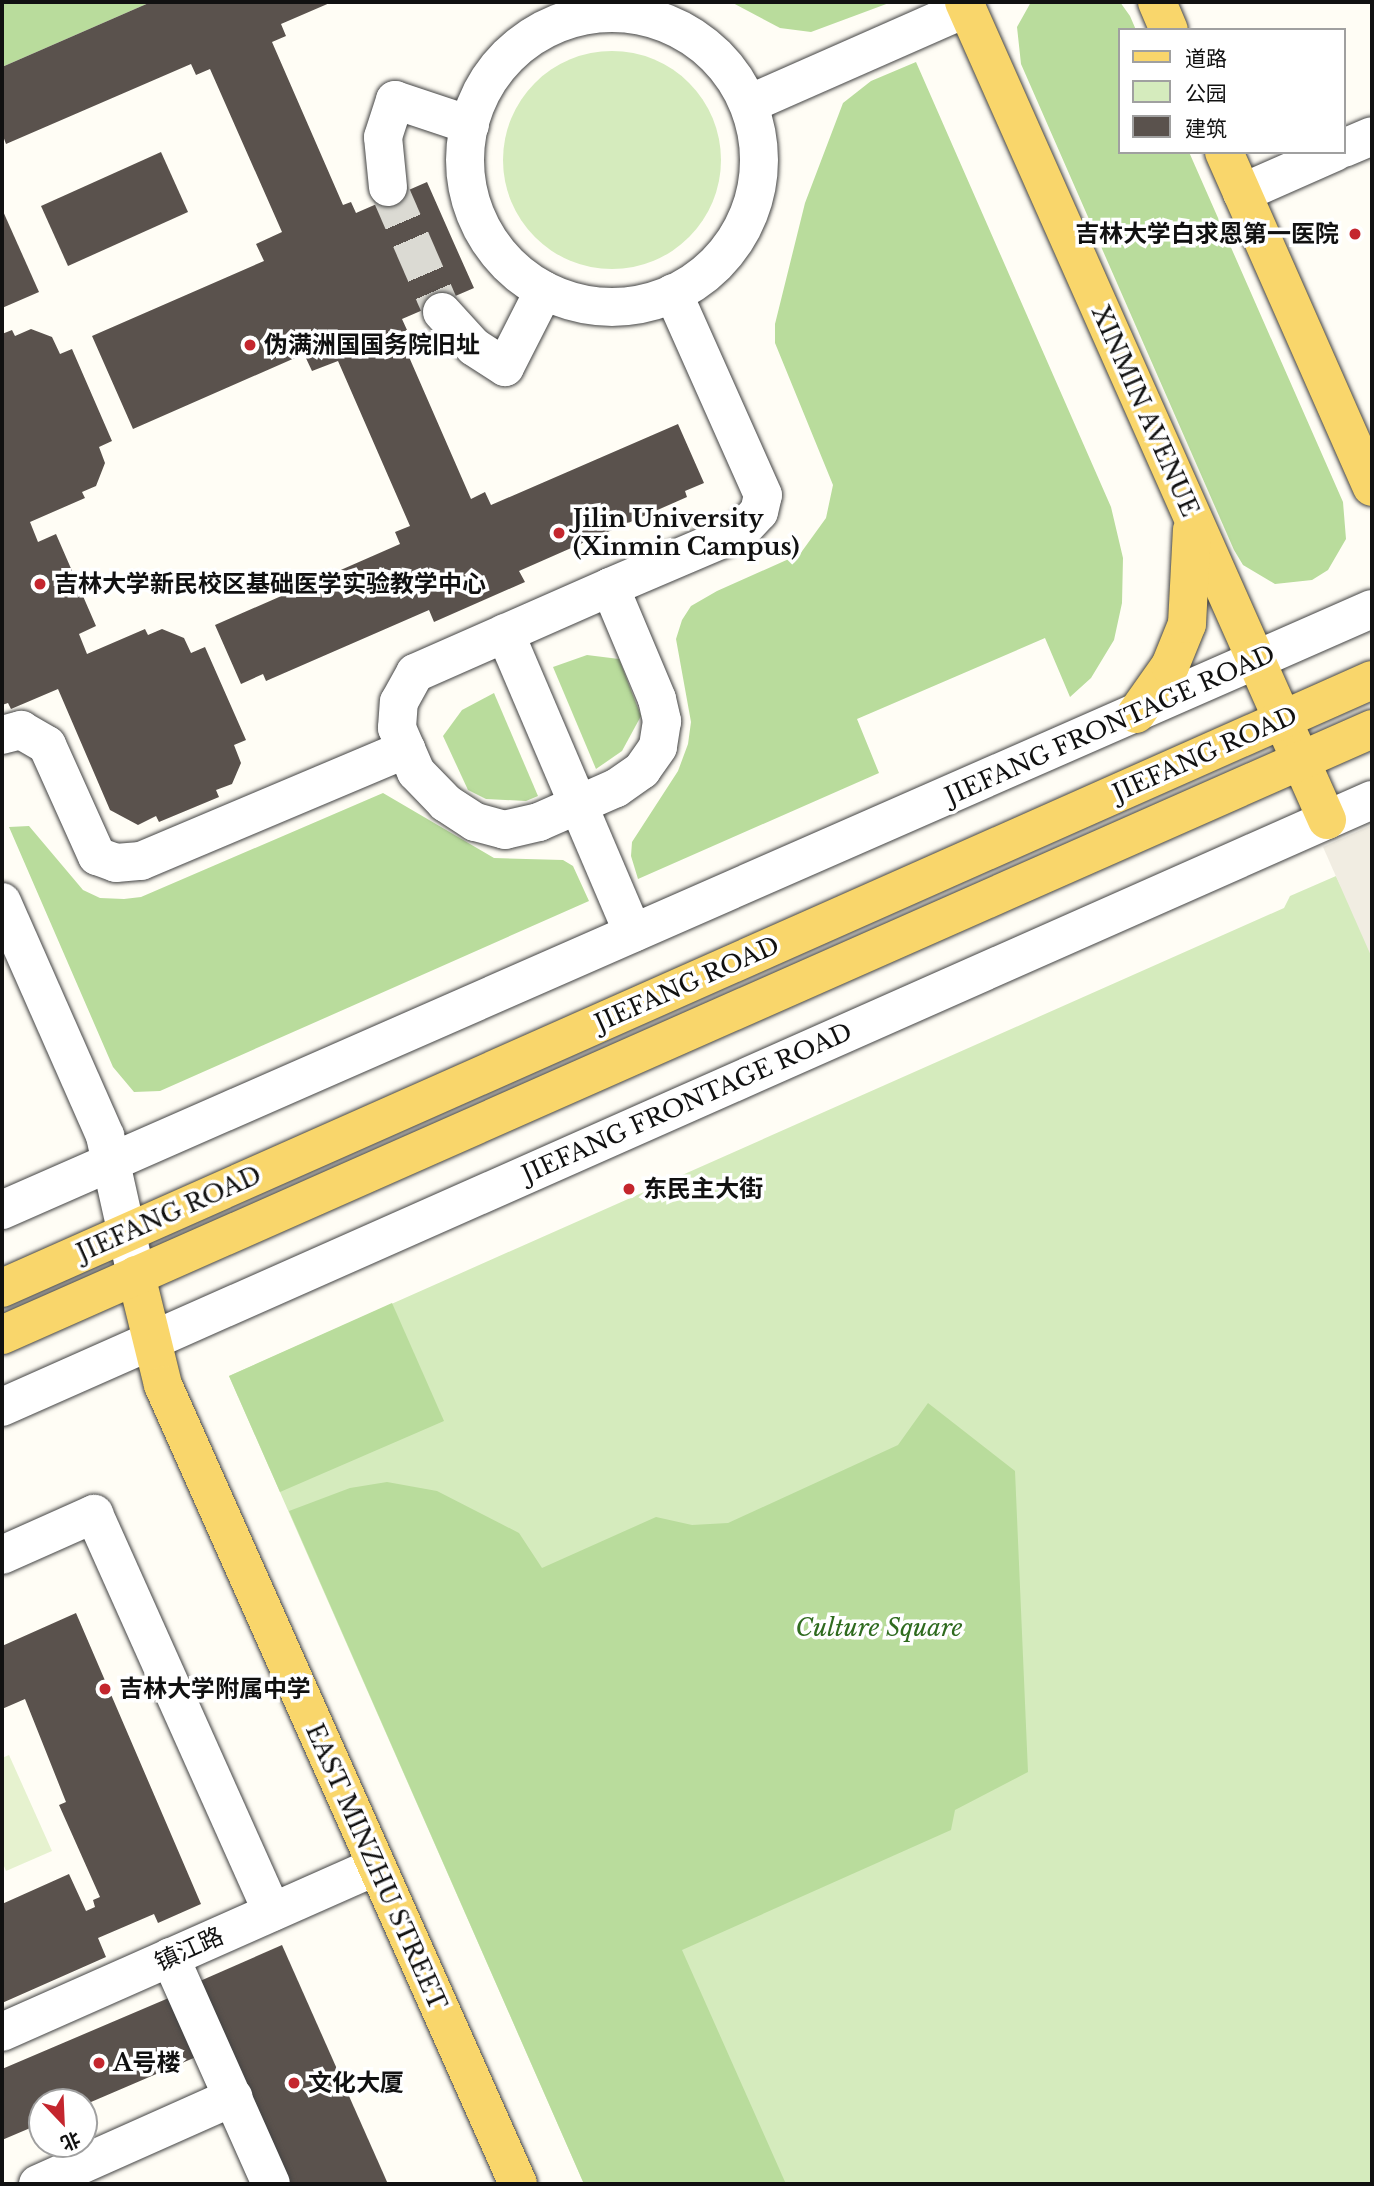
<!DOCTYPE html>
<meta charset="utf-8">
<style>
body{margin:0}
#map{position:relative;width:1374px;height:2186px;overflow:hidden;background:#fffdf5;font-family:"Libre Baskerville","Noto Sans SC",serif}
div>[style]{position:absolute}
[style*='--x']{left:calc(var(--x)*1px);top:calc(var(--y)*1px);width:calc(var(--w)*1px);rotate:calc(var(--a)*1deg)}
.green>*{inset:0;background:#d5ebbd}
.round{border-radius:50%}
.forest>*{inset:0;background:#b9dc9c}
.pitch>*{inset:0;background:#e6f2cf}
.plaza>*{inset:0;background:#f1ede2}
.building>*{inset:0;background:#5a524d}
.minor-tunnel>*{height:38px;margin-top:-19px;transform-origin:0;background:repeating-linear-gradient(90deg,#dbdad3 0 38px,transparent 0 57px)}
.roads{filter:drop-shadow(0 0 2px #444) drop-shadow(0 0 2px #444)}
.minor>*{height:38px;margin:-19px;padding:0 19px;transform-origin:19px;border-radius:19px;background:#fff}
.minor>.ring{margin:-19px;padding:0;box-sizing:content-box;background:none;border:38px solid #fff;border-radius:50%}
.major>*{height:38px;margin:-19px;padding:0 19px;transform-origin:19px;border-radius:19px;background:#f9d66b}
.dots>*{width:19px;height:19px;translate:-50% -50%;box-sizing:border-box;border:4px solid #fff;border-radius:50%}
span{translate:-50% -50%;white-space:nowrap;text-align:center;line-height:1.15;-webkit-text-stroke:7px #fff;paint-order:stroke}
.poi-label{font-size:24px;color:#111;font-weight:700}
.right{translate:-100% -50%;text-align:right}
.left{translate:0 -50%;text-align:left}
.street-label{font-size:24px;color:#111}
.park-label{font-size:24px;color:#2f6b1f;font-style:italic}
.frame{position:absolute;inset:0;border:4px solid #111;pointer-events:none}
.legend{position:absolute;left:1118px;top:28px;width:228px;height:126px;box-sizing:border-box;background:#fff;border:2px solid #a0a0a0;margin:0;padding:9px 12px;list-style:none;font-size:21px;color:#111}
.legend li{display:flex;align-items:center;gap:14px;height:35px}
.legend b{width:35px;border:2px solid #a0a0a0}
.north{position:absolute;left:28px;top:2088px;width:70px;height:70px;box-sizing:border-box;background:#fff;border:2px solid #a0a0a0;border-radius:50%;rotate:157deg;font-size:19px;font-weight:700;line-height:28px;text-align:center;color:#111}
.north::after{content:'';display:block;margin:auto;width:24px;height:32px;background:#c4262e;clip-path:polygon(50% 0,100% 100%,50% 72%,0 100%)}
</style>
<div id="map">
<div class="green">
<div class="round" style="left:503px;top:51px;width:218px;height:218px"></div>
<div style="clip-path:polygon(1372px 869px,1372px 2184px,584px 2184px,229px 1376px,1284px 908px,1290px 896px,1336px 876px,1340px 884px)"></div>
</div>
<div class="forest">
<div style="clip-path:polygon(2px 2px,151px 2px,2px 67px)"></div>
<div style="clip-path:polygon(731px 2px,888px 2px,889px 3px,811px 32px,780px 28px)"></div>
<div style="clip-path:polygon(1031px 2px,1120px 2px,1130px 16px,1136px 30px,1120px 30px,1120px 152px,1189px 152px,1343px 502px,1346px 539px,1328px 570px,1312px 580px,1275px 584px,1243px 565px,1234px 550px,1021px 64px,1017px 27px)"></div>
<div style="clip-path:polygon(916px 62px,1111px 507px,1123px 558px,1122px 603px,1114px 640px,1091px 678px,1070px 697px,1045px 638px,857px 719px,879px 773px,638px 879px,631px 856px,632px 842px,678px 771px,688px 744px,691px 722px,676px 639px,682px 620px,691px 606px,717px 591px,800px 554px,826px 518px,833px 485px,775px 343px,775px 324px,805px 203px,843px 103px,871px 81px)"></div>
<div style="clip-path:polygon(587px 655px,619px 659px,641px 716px,622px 751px,596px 769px,553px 667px)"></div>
<div style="clip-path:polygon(494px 693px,538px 796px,526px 801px,486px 799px,468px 790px,443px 736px,462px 710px)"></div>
<div style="clip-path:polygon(383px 793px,494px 858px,563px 860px,573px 866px,589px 901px,160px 1091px,134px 1092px,113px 1067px,9px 827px,29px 826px,83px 890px,100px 898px,124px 899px,141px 897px)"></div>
<div style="clip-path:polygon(392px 1303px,444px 1421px,280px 1492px,229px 1376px)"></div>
<div style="clip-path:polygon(928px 1403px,1015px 1471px,1028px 1772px,955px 1810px,951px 1830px,682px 1950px,786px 2184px,584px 2184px,289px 1511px,350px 1488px,387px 1482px,437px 1491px,519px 1533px,542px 1568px,656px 1517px,692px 1525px,728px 1523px,898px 1445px)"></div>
</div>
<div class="pitch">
<div style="clip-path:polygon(9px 1755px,52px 1851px,6px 1871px,2px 1861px,2px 1758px)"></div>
</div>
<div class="plaza">
<div style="clip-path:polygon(1372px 825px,1372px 958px,1323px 847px)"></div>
</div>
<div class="building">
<div style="clip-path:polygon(151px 2px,332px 2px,281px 24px,286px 36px,272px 42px,343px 205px,351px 202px,356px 213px,427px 182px,453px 241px,474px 288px,402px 319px,407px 330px,399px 334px,471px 499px,485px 492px,491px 505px,678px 424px,704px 483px,685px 491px,687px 497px,519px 571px,525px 582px,434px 622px,429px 610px,266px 681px,263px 674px,241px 684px,215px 625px,400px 544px,395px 532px,410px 526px,338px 361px,312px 371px,304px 354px,133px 429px,92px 336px,264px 261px,256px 244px,282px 232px,210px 69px,196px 75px,191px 64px,6px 144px,2px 133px,2px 67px)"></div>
<div style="clip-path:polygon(161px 152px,188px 212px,68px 266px,41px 206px)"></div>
<div style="clip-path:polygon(2px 209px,39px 292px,2px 308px)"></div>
<div style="clip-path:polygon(31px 329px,52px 337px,60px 354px,72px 349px,112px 441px,99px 447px,105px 463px,96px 486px,82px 492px,85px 498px,30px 522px,38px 542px,56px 534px,96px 626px,79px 634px,87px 654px,145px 629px,148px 635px,162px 629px,184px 638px,191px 653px,205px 647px,246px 740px,234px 745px,241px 763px,232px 784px,216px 790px,219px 797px,159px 822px,156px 816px,138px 825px,110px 810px,58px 689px,11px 709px,8px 703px,2px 705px,2px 334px,12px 330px,15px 336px)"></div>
<div style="clip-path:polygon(76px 1613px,201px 1904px,158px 1923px,154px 1914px,98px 1938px,106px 1957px,2px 2003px,2px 1904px,69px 1874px,86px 1911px,95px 1907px,93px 1900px,100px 1897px,59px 1805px,66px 1802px,25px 1699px,2px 1709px,2px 1646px)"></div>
<div style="clip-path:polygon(282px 1945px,388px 2184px,290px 2184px,200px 1981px)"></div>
<div style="clip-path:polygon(171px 1997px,196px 2057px,84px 2105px,42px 2102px,42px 2123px,2px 2140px,2px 2069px)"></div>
</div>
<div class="minor-tunnel">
<div style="--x:388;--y:187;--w:136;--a:66.6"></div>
</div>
<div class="roads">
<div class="minor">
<div class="ring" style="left:465px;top:13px;width:256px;height:256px"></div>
<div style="--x:749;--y:104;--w:238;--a:-23.8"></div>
<div style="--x:1344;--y:148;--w:30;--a:-23"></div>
<div style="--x:388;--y:187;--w:50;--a:-95.7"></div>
<div style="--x:383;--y:137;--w:39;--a:-72"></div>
<div style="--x:395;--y:100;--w:79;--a:18.4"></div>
<div style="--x:1242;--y:193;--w:102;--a:-23.8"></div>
<div style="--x:442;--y:312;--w:47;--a:47.6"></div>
<div style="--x:474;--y:347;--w:37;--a:33"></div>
<div style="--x:505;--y:367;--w:86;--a:-63.1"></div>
<div style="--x:610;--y:587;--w:121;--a:67.2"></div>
<div style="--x:657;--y:699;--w:23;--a:77"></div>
<div style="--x:662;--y:721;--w:26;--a:99"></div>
<div style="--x:658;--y:747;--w:28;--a:125"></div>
<div style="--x:642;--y:770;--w:32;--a:145"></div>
<div style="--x:616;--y:788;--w:84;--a:156.2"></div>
<div style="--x:539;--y:822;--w:35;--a:167"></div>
<div style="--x:505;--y:830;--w:31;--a:-165"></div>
<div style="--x:475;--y:822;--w:35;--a:-147"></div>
<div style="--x:446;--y:803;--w:43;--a:-134.1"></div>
<div style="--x:416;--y:772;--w:48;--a:-113.4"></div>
<div style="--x:397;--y:728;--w:26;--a:-86"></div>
<div style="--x:399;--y:702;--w:33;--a:-61"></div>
<div style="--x:415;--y:673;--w:213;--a:-23.8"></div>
<div style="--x:610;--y:587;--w:142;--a:-23.1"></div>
<div style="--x:741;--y:531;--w:26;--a:-47"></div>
<div style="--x:759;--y:512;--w:17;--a:-77"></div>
<div style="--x:763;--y:495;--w:221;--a:-114"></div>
<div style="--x:505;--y:633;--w:326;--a:66.9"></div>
<div style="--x:2;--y:735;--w:20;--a:-15"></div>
<div style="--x:21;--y:730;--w:30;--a:30"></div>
<div style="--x:47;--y:745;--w:122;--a:65.8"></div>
<div style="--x:97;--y:856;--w:20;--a:20"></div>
<div style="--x:116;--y:863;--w:25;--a:-5"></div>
<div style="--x:141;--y:861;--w:288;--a:-22.9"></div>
<div style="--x:2;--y:902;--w:256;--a:66.2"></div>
<div style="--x:105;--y:1136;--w:142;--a:77.4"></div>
<div style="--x:2;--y:1210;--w:1496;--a:-23.69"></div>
<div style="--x:2;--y:1407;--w:1498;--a:-23.9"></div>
<div style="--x:2;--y:1555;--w:101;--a:-24"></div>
<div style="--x:94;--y:1514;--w:436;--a:65.9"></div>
<div style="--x:170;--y:1957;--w:248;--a:66"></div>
<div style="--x:2;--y:2032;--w:409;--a:-23.9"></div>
<div style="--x:38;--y:2184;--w:214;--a:-24"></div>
</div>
<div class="major">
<div style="--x:964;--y:2;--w:895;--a:66.07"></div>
<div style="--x:1157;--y:2;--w:30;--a:67"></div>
<div style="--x:1224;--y:152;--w:366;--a:66.2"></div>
<div style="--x:1136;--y:714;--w:59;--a:-54.7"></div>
<div style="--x:1170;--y:666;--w:45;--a:-68"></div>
<div style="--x:1187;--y:624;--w:94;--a:-87"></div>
<div style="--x:136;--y:1275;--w:113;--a:76.2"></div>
<div style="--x:163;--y:1385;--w:874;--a:66.04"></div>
<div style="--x:2;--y:1288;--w:1499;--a:-23.93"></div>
<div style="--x:2;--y:1335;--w:1498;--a:-23.86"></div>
</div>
</div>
<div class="dots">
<div style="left:1355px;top:234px;background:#c4262e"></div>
<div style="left:250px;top:345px;background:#c4262e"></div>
<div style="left:559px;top:533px;background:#c4262e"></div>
<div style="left:40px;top:584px;background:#c4262e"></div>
<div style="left:629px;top:1189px;background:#c4262e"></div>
<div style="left:105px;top:1689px;background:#c4262e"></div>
<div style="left:99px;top:2063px;background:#c4262e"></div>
<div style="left:294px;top:2083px;background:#c4262e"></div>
</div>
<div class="poi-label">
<span class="right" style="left:1339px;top:234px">吉林大学白求恩第一医院</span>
<span class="left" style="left:264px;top:345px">伪满洲国国务院旧址</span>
<span class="left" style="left:573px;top:533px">Jilin University<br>(Xinmin Campus)</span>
<span class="left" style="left:54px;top:584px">吉林大学新民校区基础医学实验教学中心</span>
<span class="left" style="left:643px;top:1189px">东民主大街</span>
<span class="left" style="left:119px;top:1689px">吉林大学附属中学</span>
<span class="left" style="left:113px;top:2063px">A号楼</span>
<span class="left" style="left:308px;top:2083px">文化大厦</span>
</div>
<div class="street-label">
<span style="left:1145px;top:411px;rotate:66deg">XINMIN AVENUE</span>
<span style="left:1110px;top:725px;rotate:-24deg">JIEFANG FRONTAGE ROAD</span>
<span style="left:1205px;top:754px;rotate:-24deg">JIEFANG ROAD</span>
<span style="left:687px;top:984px;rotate:-24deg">JIEFANG ROAD</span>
<span style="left:687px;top:1103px;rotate:-24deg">JIEFANG FRONTAGE ROAD</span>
<span style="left:169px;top:1214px;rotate:-24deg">JIEFANG ROAD</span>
<span style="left:376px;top:1867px;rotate:66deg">EAST MINZHU STREET</span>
<span style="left:189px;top:1949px;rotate:-24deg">镇江路</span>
</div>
<div class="park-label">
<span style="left:879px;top:1628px">Culture Square</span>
</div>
<div class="frame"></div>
<ul class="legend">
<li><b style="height:9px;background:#f9d66b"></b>道路</li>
<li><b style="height:19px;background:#d5ebbd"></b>公园</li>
<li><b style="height:19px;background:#5a524d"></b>建筑</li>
</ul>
<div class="north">北</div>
</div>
